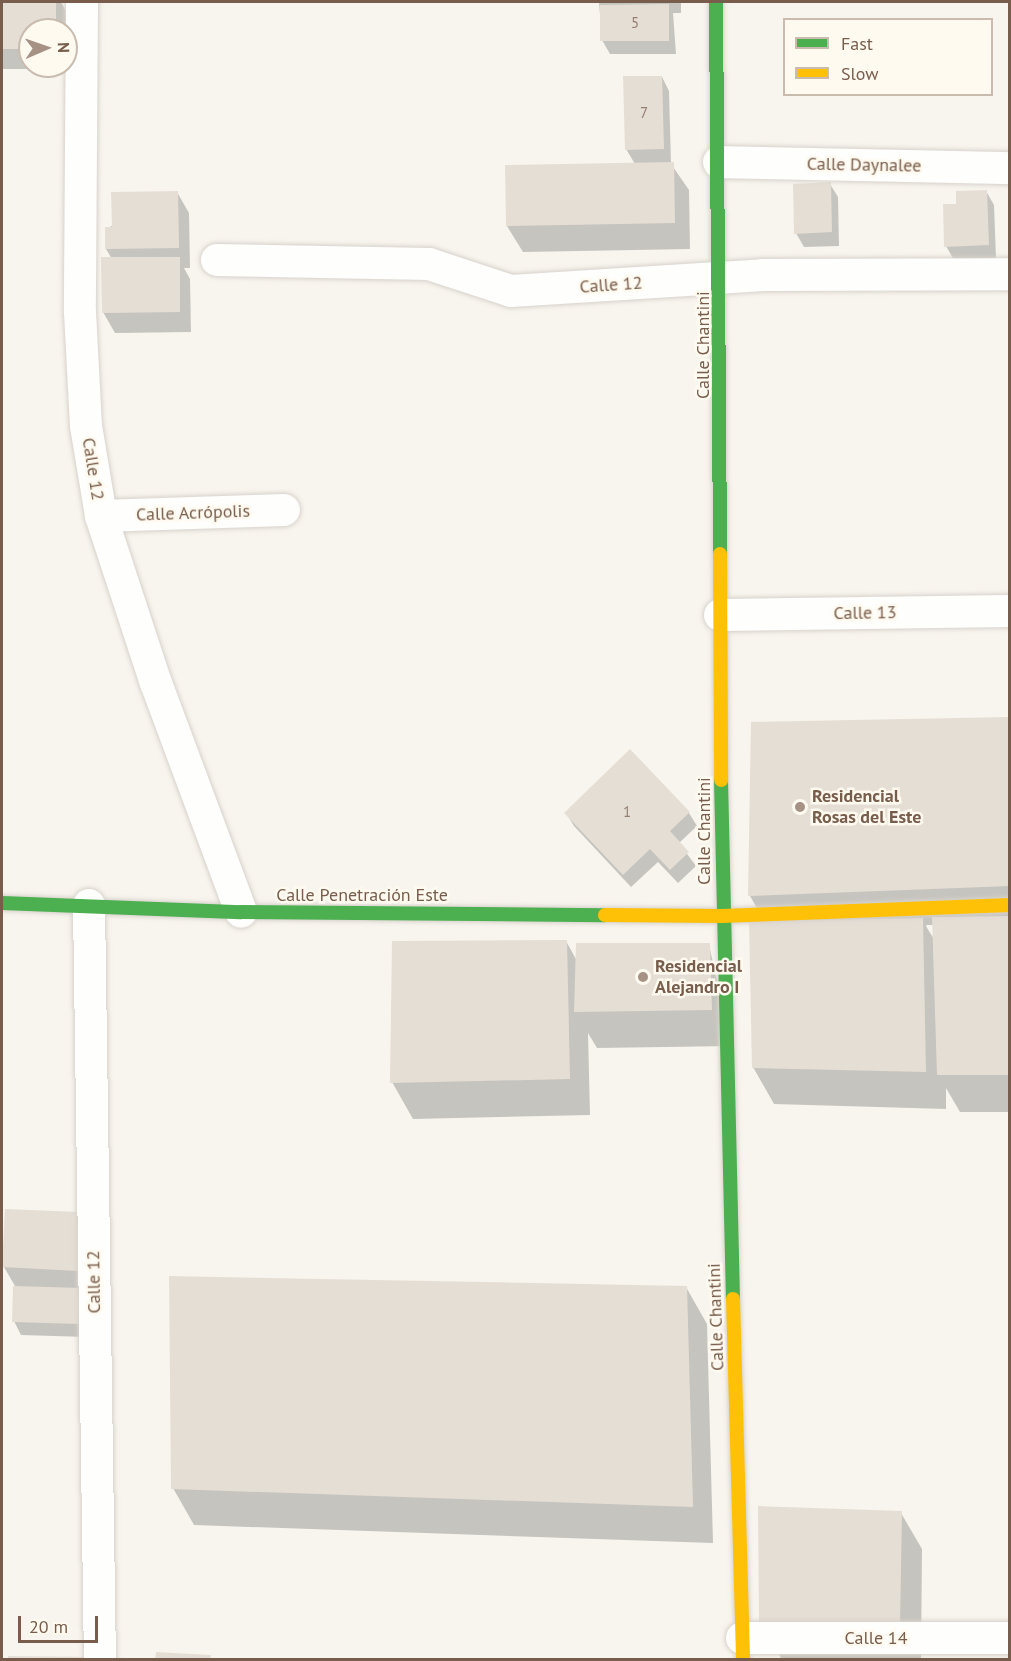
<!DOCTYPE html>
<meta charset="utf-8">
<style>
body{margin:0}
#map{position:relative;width:1011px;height:1661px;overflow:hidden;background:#f8f5ee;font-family:"PT Sans",sans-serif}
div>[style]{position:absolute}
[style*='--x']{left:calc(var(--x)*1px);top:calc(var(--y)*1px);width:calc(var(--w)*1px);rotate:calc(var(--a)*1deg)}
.shadow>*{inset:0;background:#0003}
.building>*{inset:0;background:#e5ded5}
.roads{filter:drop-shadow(0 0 2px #d7d2cc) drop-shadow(0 0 2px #d7d2cc)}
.street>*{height:32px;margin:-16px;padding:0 16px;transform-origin:16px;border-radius:16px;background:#fefefc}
.fast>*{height:14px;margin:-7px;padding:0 7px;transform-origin:7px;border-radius:7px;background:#4caf50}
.slow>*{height:14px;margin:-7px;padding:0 7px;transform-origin:7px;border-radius:7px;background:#ffc107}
.dots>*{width:16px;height:16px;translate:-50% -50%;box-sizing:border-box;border:3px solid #fffaf0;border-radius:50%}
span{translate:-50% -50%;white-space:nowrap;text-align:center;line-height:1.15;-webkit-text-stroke:5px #fffaf0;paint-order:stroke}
.number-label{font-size:15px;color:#957f70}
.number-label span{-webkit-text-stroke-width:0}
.street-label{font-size:18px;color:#785d4c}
.poi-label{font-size:18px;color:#785d4c;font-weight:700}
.left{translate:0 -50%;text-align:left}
.frame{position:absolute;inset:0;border:3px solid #785d4c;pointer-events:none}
.legend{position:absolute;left:783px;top:18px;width:210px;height:78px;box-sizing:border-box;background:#fffaf0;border:2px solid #c9bbae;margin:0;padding:8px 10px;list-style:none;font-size:18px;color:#785d4c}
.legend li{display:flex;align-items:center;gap:12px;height:30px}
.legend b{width:30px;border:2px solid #c9bbae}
.north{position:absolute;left:18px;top:18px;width:60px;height:60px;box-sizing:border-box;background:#fffaf0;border:2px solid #c9bbae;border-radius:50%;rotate:88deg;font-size:16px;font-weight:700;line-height:24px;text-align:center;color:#785d4c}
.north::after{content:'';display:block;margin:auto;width:21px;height:27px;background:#a59285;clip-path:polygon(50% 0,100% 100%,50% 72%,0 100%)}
.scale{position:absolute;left:18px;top:1616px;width:80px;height:27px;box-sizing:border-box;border:3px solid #785d4c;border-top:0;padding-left:8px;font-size:18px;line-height:21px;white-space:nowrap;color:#785d4c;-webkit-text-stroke:4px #fffaf0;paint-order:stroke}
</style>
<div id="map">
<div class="shadow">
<div style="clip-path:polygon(evenodd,2px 2px,61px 2px,67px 13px,67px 69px,2px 69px,2px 2px,30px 30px,66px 30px,66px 66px,30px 66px,30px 30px)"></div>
<div style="clip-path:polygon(599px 2px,681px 2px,681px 13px,673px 13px,676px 54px,610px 54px,602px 40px)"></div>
<div style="clip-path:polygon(662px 77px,669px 91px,671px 164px,689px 190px,690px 249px,523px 252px,507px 226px,635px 164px,626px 149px)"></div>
<div style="clip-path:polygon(830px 184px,838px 197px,839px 246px,804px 247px,796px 233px)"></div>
<div style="clip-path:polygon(986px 191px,994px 205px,996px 258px,954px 260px,946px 246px,958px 205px)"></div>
<div style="clip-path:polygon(177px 192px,189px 213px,190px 268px,184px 268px,190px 279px,191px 332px,115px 333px,103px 312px,112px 259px,106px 249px,106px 229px)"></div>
<div style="clip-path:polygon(evenodd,1010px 719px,1010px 1112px,960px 1112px,946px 1088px,946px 1109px,774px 1104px,753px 1067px,765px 922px,750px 896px,752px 724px,1010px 719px,926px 925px,933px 925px,934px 939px,927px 928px,926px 925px)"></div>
<div style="clip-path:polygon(566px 813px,689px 813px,697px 826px,679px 843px,696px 866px,678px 883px,658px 862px,631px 887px,574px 826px)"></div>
<div style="clip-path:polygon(566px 941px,577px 961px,709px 945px,732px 1046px,597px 1048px,588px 1033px,590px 1115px,413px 1119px,392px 1082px)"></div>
<div style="clip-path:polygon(80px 1214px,87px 1337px,21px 1335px,14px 1321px,15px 1286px,4px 1267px)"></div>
<div style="clip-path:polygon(686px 1287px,707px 1324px,713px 1543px,194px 1525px,173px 1488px)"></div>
<div style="clip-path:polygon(901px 1513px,922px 1549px,921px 1660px,782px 1660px,761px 1623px)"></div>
</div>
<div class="building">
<div style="clip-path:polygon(2px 2px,56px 2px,56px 30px,30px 30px,30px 49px,2px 49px)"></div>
<div style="clip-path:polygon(669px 4px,669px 41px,600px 41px,600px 5px)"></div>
<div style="clip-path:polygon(623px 76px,662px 76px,664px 149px,625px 150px)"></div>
<div style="clip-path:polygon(674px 162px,675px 223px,506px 226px,505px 165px)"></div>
<div style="clip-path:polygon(831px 182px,832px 232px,794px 234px,793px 184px)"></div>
<div style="clip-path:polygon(987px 190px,989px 245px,944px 247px,943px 204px,956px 204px,956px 191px)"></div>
<div style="clip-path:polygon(178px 191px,179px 248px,105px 249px,105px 227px,112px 227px,111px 192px)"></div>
<div style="clip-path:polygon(101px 257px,180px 257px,180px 312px,102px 313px)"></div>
<div style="clip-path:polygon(1010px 717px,1010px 886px,748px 896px,751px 722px)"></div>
<div style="clip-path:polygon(630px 749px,690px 812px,670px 831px,689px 852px,670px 870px,650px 849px,623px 875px,564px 813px)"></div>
<div style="clip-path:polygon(1010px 916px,1010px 1075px,937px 1075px,932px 917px)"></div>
<div style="clip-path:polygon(923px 918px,926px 1072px,752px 1068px,749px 921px)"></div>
<div style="clip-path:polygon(567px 940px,570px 1079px,390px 1083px,392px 941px)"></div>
<div style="clip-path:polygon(576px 943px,710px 943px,712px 1010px,574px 1012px)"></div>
<div style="clip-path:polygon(5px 1209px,80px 1212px,78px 1271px,2px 1267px)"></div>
<div style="clip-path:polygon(169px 1276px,687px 1286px,693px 1507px,171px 1489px)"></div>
<div style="clip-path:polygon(13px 1286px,81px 1288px,80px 1324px,12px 1322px)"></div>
<div style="clip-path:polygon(758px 1506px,902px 1511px,900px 1624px,759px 1623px)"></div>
<div style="clip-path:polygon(156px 1652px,211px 1655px,210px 1660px,155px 1660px)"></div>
<div style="clip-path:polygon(8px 1656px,95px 1657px,95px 1660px,8px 1660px)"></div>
</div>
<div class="roads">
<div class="street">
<div style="--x:82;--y:2;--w:310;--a:90.4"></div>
<div style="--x:80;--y:312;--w:114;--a:87"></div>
<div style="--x:86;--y:426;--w:91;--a:80.5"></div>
<div style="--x:101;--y:516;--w:176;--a:71.8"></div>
<div style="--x:156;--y:683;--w:244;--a:69.6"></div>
<div style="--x:719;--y:162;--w:291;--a:1.2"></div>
<div style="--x:217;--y:260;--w:212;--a:1.1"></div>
<div style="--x:429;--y:264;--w:86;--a:18.2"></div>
<div style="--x:511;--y:291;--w:253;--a:-3.6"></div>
<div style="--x:763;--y:275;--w:247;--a:-0.2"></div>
<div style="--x:101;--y:516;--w:183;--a:-1.9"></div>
<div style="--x:720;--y:615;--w:290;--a:-0.8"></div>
<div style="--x:89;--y:905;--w:755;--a:89.17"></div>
<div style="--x:742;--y:1638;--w:268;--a:0"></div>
</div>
<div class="fast">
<div style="--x:716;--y:2;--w:552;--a:89.58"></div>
<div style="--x:721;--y:780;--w:519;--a:88.68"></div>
<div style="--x:2;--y:903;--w:239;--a:2.2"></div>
<div style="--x:241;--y:912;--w:364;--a:0.5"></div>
</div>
<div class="slow">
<div style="--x:720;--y:554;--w:226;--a:89.7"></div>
<div style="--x:605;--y:915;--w:117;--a:0.5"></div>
<div style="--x:722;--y:916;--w:288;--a:-2.2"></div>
<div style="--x:733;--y:1299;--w:361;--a:88.4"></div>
</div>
</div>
<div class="dots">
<div style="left:800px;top:807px;background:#a59285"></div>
<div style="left:643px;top:977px;background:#a59285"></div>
</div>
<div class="number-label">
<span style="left:635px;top:23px">5</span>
<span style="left:644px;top:113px">7</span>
<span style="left:627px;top:812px">1</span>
</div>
<div class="street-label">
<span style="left:864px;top:165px;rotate:1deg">Calle Daynalee</span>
<span style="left:611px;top:285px;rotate:-4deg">Calle 12</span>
<span style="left:703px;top:345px;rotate:-90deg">Calle Chantini</span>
<span style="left:93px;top:469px;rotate:81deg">Calle 12</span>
<span style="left:193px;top:513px;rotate:-2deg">Calle Acrópolis</span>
<span style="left:865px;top:613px;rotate:-1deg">Calle 13</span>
<span style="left:704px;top:831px;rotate:-90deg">Calle Chantini</span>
<span style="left:362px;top:895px">Calle Penetración Este</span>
<span style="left:94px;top:1282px;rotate:-91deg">Calle 12</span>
<span style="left:716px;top:1317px;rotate:-92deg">Calle Chantini</span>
<span style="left:876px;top:1638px">Calle 14</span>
</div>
<div class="poi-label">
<span class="left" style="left:812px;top:807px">Residencial<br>Rosas del Este</span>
<span class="left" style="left:655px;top:977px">Residencial<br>Alejandro I</span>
</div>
<div class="frame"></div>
<ul class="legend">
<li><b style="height:8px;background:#4caf50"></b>Fast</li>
<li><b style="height:8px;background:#ffc107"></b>Slow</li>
</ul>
<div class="north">N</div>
<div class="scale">20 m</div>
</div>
